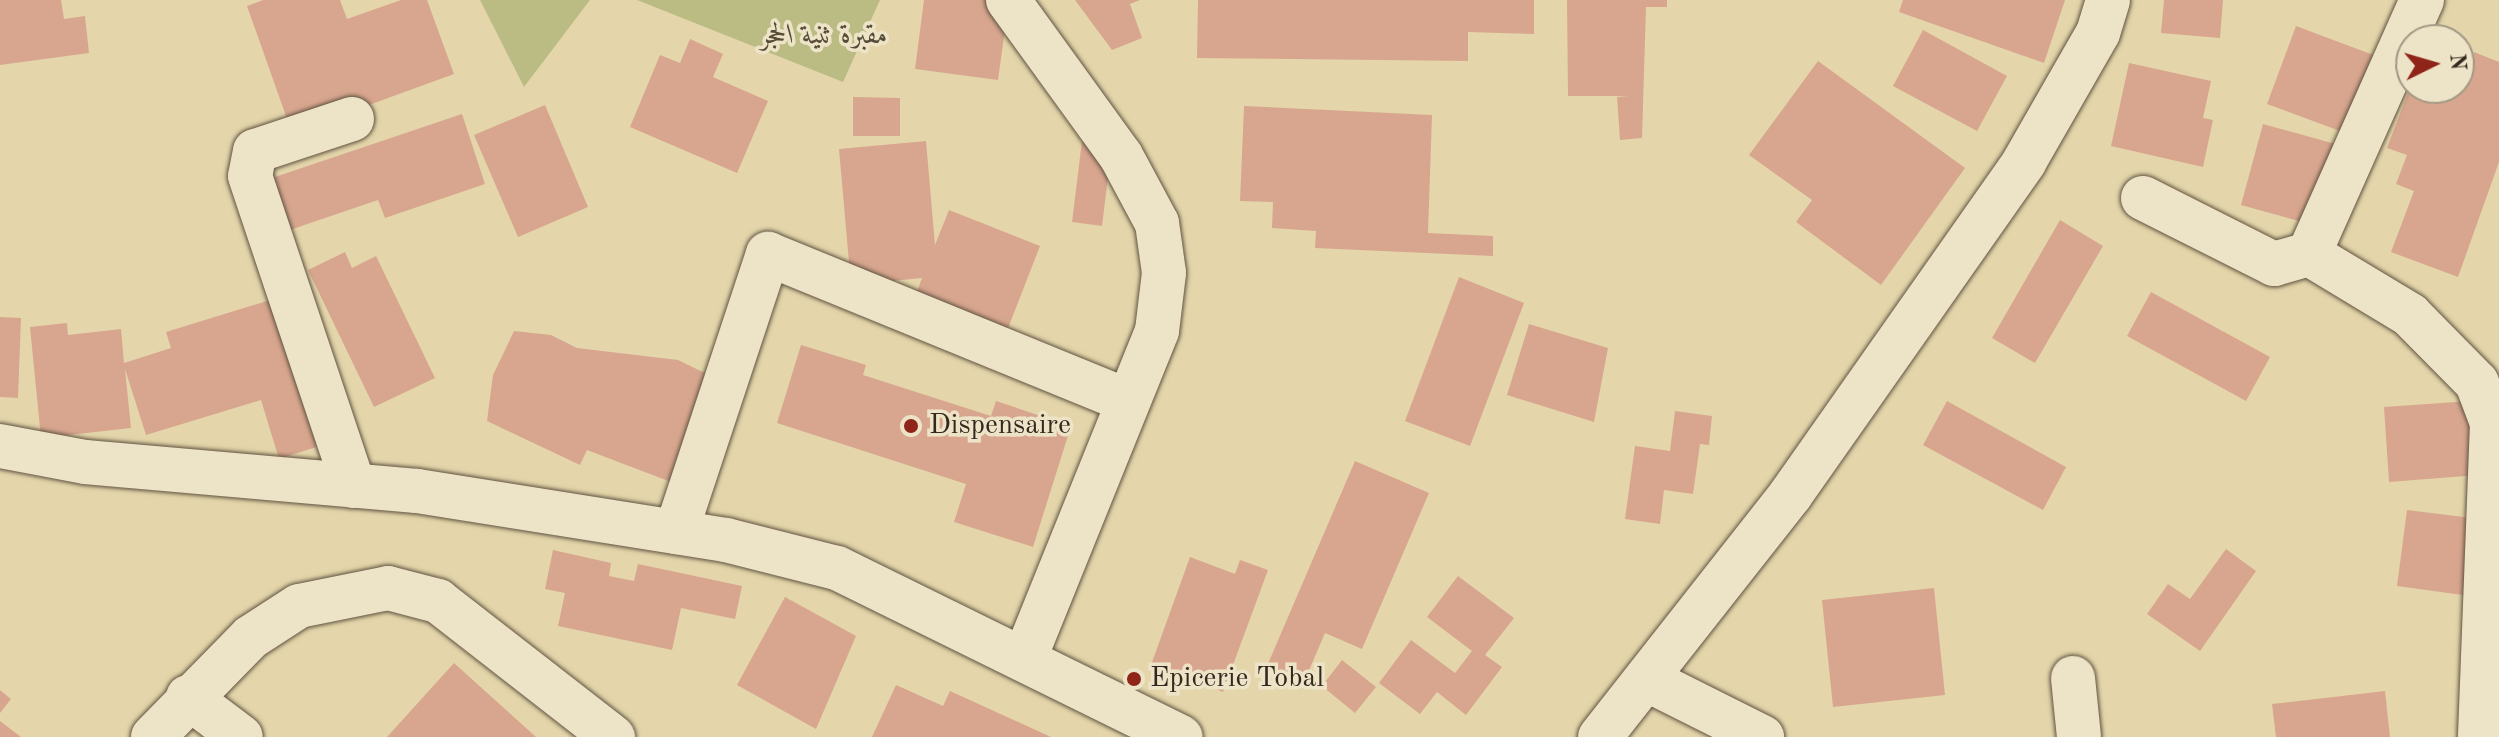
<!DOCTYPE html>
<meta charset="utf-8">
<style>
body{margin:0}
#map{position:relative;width:2499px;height:737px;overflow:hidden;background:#e4d6aa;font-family:"Old Standard TT",Amiri,serif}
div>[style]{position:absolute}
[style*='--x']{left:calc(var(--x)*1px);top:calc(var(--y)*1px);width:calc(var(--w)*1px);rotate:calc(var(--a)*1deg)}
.green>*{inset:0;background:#bbbc84}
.building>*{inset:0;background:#d8a68e}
.roads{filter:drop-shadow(0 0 2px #605341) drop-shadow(0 0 2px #605341)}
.minor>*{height:44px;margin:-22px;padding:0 22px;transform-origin:22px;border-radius:22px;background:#ede4c8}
.dots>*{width:22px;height:22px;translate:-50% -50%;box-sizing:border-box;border:4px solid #ede4c8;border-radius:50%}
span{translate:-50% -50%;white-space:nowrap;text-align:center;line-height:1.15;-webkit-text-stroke:7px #ede4c8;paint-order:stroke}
.park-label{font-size:28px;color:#564c38;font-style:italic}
.poi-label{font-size:28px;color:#34271e}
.left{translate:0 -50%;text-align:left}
.north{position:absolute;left:2395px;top:24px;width:80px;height:80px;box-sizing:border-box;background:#ede4c8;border:2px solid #a39884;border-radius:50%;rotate:85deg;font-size:22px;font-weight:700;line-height:32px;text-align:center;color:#34271e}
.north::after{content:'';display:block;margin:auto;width:28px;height:36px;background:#8f2418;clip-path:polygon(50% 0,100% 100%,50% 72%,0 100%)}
</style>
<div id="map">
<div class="green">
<div style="clip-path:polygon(480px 0,590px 0,524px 87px)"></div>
<div style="clip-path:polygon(637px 0,880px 0,843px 82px)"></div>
</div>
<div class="building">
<div style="clip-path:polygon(0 0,61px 0,64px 19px,85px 16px,89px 53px,0 65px)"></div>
<div style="clip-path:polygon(263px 0,340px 0,347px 19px,401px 0,427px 0,454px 74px,292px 133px,247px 6px)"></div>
<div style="clip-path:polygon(924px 0,1009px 0,998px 80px,915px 69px)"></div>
<div style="clip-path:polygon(1075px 0,1140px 0,1130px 4px,1142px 38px,1112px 50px)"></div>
<div style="clip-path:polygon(1198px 0,1534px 0,1534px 34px,1468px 32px,1468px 61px,1197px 58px)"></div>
<div style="clip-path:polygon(1567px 0,1667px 0,1667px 7px,1646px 7px,1642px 138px,1620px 140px,1617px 97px,1628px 96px,1568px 96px)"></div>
<div style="clip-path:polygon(1903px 0,2065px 0,2044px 63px,1899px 12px)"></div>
<div style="clip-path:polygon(2164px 0,2223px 0,2220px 38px,2161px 33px)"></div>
<div style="clip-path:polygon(2296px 26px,2376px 56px,2348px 134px,2267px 104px)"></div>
<div style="clip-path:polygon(1923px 30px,2007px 76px,1977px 131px,1893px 86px)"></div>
<div style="clip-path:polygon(690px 39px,723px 54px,713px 77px,768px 101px,737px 173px,630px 127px,660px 55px,680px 63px)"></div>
<div style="clip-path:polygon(2474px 52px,2499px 62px,2499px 162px,2458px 277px,2391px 252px,2414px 191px,2396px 184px,2407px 155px,2387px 148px,2410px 88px,2459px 88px,2459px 69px,2468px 72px)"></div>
<div style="clip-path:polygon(1818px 61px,1965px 168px,1881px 285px,1796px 222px,1812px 200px,1749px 155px)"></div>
<div style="clip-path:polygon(2129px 63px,2211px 81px,2203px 118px,2213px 120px,2203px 167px,2111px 146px)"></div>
<div style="clip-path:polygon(853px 97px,900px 98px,900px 136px,853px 136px)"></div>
<div style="clip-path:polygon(545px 105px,588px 207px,518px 237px,474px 135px)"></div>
<div style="clip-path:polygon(1244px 106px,1432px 115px,1428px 233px,1493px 236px,1493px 256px,1315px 248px,1316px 231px,1272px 228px,1273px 202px,1240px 201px)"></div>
<div style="clip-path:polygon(462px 114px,485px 184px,385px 218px,378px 200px,278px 234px,260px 182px)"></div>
<div style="clip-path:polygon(2263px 124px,2339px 145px,2317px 226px,2241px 205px)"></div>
<div style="clip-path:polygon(926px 141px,935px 245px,949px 210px,1040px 246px,1005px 336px,914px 300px,922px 278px,851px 285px,839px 149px)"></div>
<div style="clip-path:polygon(1082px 141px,1112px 145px,1102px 226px,1072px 222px)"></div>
<div style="clip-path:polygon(2060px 220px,2103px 246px,2035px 363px,1992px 338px)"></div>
<div style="clip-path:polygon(345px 252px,352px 268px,376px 256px,435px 378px,374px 407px,308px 270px)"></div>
<div style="clip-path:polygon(1459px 277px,1524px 303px,1470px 446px,1405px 421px)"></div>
<div style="clip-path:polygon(2151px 292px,2270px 357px,2246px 401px,2127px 336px)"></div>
<div style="clip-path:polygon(293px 293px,338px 440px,279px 459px,261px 400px,146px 435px,125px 369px,131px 428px,41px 438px,30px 327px,67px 323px,68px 335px,121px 329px,124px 363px,171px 348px,166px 332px)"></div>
<div style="clip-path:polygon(0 317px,21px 318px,18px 398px,0 397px)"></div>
<div style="clip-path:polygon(1529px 324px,1608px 348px,1594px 422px,1507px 395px)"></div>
<div style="clip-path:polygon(514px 331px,551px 335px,577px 348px,678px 360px,738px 389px,671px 482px,587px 450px,580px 465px,487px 421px,493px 375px)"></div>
<div style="clip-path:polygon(801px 345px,866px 365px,863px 375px,991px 416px,996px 401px,1071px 426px,1033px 547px,954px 522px,966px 484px,777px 423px)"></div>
<div style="clip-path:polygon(2485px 400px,2491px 474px,2389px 482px,2384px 407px)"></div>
<div style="clip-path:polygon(1947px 401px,2066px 467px,2043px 510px,1923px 445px)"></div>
<div style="clip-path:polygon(1675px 411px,1712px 416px,1709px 445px,1700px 444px,1693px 494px,1664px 490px,1660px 524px,1625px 519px,1635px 446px,1670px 451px)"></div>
<div style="clip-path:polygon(1355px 461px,1429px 493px,1362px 649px,1325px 633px,1304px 682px,1267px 666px)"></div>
<div style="clip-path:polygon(2407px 510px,2480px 519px,2470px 596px,2397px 586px)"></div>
<div style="clip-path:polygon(2226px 549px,2256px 571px,2200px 651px,2147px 614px,2168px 584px,2190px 599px)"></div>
<div style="clip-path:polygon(553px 550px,611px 563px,609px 576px,634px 581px,638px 564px,742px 586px,735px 619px,681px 608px,672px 650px,558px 626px,565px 593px,545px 589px)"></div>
<div style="clip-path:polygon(1190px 557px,1235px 574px,1240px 560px,1268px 570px,1223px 692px,1151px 665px)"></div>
<div style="clip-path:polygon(1458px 576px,1514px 618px,1485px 655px,1502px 667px,1466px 715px,1437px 692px,1420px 714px,1379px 683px,1411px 640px,1455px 673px,1472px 651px,1427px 617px)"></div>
<div style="clip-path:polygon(1934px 588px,1945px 695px,1833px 707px,1822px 600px)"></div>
<div style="clip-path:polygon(785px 597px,856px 636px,816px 729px,737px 685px)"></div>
<div style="clip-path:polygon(1342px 660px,1376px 687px,1355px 713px,1322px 686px)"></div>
<div style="clip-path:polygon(454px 663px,536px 737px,387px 737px)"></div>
<div style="clip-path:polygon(896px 685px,943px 706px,950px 691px,1051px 737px,872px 737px)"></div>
<div style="clip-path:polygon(0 690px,11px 699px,0 713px)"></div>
<div style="clip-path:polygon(2385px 691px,2390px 737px,2276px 737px,2272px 704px)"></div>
<div style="clip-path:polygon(0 721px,21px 737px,0 737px)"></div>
</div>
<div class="roads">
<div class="minor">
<div style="--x:1008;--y:0;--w:193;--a:54.1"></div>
<div style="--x:1121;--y:156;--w:76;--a:61.8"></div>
<div style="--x:1157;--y:223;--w:50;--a:82"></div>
<div style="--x:1164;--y:273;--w:58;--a:96.9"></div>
<div style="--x:1157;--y:331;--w:353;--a:112"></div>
<div style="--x:2422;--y:0;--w:278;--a:114"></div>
<div style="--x:2309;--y:254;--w:118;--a:31.1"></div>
<div style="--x:2410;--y:315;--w:95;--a:45.4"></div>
<div style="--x:2477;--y:383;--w:43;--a:69.4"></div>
<div style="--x:2492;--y:423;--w:314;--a:92.2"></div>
<div style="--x:352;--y:119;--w:102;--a:161.7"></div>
<div style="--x:255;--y:151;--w:25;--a:101"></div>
<div style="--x:250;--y:176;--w:327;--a:71.5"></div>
<div style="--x:2143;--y:198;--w:147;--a:26.7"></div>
<div style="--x:2274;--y:264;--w:36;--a:-16"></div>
<div style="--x:0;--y:446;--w:86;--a:10.7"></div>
<div style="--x:85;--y:462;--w:333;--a:5"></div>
<div style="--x:417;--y:491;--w:313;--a:9"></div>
<div style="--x:726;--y:540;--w:114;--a:14.2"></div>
<div style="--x:837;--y:568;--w:383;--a:26.2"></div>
<div style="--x:676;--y:532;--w:293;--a:-71.7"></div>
<div style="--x:768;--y:254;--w:389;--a:22.2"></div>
<div style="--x:2073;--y:678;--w:59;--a:84.2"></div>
<div style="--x:1646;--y:679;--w:130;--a:26.6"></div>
<div style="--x:188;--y:697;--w:66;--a:37"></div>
<div style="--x:153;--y:737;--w:140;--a:-45.6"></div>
<div style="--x:251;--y:637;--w:57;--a:-32.9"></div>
<div style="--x:299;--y:606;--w:91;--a:-11.4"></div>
<div style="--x:388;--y:588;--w:52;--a:14.6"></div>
<div style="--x:438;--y:601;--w:222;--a:37.9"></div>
<div style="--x:1600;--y:737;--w:309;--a:-51.8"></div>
<div style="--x:1791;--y:494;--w:406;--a:-54.9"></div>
<div style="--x:2024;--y:162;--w:149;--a:-60.2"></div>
<div style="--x:2098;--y:33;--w:34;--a:-73"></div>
</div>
</div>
<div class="dots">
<div style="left:911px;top:426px;background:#8f2418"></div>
<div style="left:1134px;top:679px;background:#8f2418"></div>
</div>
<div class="park-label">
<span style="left:824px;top:36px">مقبرة ثنية الحجر</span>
</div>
<div class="poi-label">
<span class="left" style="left:929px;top:426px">Dispensaire</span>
<span class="left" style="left:1150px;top:679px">Epicerie Tobal</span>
</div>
<div class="north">N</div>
</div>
